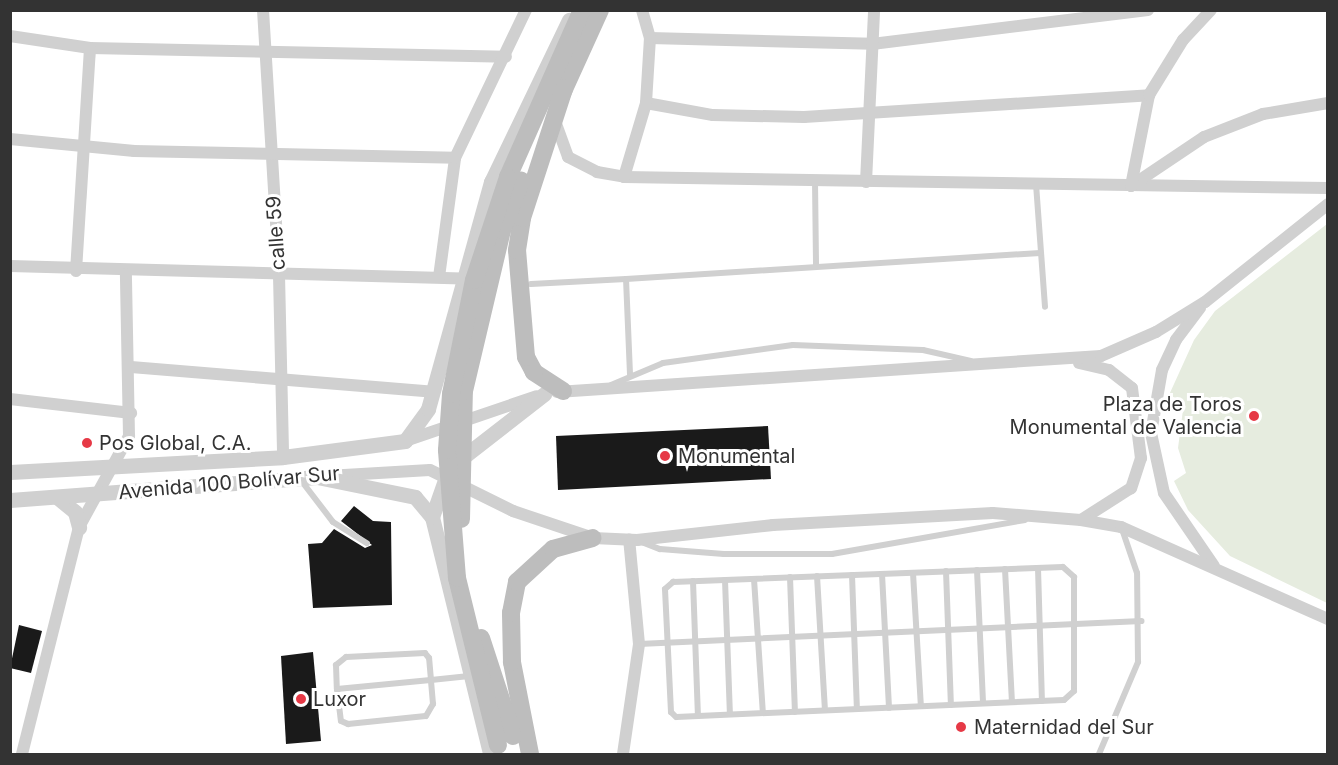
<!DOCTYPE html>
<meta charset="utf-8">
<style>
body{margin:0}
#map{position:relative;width:1338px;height:765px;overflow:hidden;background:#fff;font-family:Inter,sans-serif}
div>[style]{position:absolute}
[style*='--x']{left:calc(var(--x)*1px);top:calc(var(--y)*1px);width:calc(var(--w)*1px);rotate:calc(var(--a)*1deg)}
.green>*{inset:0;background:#e6ecdf}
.building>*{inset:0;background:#1a1a1a}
.service>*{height:6px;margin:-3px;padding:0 3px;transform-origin:3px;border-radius:3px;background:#d0d0d0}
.minor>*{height:12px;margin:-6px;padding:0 6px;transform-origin:6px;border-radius:6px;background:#d0d0d0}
.tertiary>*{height:15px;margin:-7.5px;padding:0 7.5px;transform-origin:7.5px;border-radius:7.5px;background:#d0d0d0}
.secondary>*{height:18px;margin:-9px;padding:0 9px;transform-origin:9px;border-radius:9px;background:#bdbdbd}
.secondary-bridge>*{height:18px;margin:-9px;padding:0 9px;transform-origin:9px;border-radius:9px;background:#bdbdbd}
.dots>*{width:16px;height:16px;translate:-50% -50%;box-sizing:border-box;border:3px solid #fff;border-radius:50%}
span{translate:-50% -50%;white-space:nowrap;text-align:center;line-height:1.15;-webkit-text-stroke:6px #fff;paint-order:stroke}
.street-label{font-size:20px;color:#333}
.poi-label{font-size:20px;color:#333}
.right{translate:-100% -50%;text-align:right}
.left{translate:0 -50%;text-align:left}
.frame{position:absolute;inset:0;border:12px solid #333;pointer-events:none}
</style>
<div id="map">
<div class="green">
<div style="clip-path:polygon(1327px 224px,1327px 603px,1230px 556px,1188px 510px,1174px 481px,1186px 473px,1178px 448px,1184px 402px,1169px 395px,1194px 340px,1215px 311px)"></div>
</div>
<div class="building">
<div style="clip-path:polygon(768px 426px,771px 479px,558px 490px,556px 436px)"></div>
<div style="clip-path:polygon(354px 506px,373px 521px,391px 522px,392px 605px,313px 608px,308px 544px,322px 543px,334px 529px,365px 548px,372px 545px,341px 521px)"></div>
<div style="clip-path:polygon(19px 625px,42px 631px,31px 673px,10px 668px)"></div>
<div style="clip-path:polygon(313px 652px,321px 741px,286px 744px,281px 656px)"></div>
</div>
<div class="service">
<div style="--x:815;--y:181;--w:84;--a:89.3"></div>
<div style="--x:1036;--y:184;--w:123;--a:85.8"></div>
<div style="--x:531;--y:284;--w:95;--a:-3"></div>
<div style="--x:630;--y:374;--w:95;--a:-92.4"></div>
<div style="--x:626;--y:279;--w:415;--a:-3.6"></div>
<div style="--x:611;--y:385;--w:56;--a:-22.9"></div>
<div style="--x:663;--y:363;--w:131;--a:-7.9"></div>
<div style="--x:793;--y:345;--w:130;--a:2.2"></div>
<div style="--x:923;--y:350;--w:49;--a:12.9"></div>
<div style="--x:300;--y:479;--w:54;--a:52.5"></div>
<div style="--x:333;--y:522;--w:40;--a:32"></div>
<div style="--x:644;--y:543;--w:17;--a:21"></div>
<div style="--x:660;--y:549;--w:64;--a:4.5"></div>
<div style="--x:724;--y:554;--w:108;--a:0"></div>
<div style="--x:832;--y:554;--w:196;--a:-10"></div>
<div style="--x:1063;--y:567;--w:15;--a:42"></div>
<div style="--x:1074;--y:577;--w:114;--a:90"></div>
<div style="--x:1074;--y:691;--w:13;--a:138"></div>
<div style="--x:1064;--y:700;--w:388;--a:177.5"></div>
<div style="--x:676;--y:717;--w:7;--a:-135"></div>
<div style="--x:671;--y:712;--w:123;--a:-92.8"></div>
<div style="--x:665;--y:589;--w:11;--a:-41"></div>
<div style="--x:673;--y:582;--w:390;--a:-2.2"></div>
<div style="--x:1038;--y:568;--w:133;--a:88.3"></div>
<div style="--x:1005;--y:569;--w:133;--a:87"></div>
<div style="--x:977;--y:570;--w:133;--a:87.4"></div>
<div style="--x:946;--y:571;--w:134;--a:87.9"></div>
<div style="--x:913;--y:573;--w:133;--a:86.6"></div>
<div style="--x:882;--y:574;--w:134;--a:87"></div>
<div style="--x:852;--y:575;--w:134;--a:87.9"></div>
<div style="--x:817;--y:576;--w:134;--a:86.6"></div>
<div style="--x:790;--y:577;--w:135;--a:87.9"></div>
<div style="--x:754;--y:579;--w:134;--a:86.2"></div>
<div style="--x:725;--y:580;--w:134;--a:87.9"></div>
<div style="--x:693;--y:581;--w:135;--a:87.9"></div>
<div style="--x:639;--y:644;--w:503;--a:-2.62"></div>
<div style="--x:337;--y:689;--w:32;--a:83"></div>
<div style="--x:341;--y:721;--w:8;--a:23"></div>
<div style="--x:348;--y:724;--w:78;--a:-5.9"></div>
<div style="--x:426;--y:716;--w:14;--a:-60"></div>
<div style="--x:433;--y:704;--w:24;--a:-95"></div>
<div style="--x:431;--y:680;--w:22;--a:-95"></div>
<div style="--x:429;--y:658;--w:6;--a:-129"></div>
<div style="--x:425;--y:653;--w:79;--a:177.1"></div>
<div style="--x:346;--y:657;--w:13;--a:141"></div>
<div style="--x:336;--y:665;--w:24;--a:88"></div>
<div style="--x:337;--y:689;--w:94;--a:-5.5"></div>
<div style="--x:431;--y:680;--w:36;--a:-6"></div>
<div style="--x:1099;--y:754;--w:100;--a:-67"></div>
<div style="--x:1138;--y:662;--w:89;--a:-90.6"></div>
<div style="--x:1137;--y:573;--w:46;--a:-108.8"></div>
</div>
<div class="minor">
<div style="--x:263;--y:10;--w:265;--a:86.5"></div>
<div style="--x:279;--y:275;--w:182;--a:88.7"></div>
<div style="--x:10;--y:36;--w:81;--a:8.5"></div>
<div style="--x:90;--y:48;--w:416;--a:1.2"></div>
<div style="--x:650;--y:38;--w:222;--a:1.5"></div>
<div style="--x:872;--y:44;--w:278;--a:-7"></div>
<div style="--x:646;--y:103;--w:68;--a:10.2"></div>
<div style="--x:713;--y:115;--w:91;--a:1.3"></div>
<div style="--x:804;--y:117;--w:346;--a:-3.6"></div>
<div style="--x:555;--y:121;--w:38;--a:70"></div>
<div style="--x:568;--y:157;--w:33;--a:27"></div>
<div style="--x:597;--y:172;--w:27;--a:10"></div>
<div style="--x:624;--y:177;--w:704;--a:0.9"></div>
<div style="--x:10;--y:139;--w:125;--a:5.5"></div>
<div style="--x:134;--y:151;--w:321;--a:1.2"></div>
<div style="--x:624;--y:177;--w:77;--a:-73.4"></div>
<div style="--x:646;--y:103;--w:65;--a:-86.5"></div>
<div style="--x:650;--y:38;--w:29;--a:-106"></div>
<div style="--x:866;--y:182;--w:172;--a:-87.3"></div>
<div style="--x:1131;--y:186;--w:88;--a:-33.9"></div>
<div style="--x:1204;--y:137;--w:63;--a:-21.3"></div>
<div style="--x:1263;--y:114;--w:66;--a:-9.6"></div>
<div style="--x:1131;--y:186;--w:93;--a:-78.8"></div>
<div style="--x:1149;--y:95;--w:65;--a:-58.3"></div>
<div style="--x:1183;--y:40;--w:41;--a:-47"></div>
<div style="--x:10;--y:266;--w:452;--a:1.6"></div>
<div style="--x:76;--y:271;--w:223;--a:-86.4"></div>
<div style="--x:439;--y:277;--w:120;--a:-82.3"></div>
<div style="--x:455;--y:158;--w:164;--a:-64.4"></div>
<div style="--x:1200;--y:308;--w:40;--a:127"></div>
<div style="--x:1176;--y:340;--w:33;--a:115"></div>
<div style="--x:1162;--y:370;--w:64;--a:99.9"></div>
<div style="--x:1151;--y:433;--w:61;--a:77.8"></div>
<div style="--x:1164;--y:493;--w:88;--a:55.6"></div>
<div style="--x:1079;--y:363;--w:31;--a:13"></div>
<div style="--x:1109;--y:370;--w:29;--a:38"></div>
<div style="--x:1132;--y:388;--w:71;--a:82.7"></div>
<div style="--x:1141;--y:458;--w:32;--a:108"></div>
<div style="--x:1131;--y:488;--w:59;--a:147.4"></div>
<div style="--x:131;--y:367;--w:303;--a:4.7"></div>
<div style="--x:557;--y:392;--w:545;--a:-3.79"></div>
<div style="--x:1101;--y:356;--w:60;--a:-23.6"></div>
<div style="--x:1156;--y:332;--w:57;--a:-31.5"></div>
<div style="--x:1205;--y:302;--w:157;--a:-38.5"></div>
<div style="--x:10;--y:399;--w:122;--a:6.6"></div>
<div style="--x:405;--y:441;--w:139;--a:-18.8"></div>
<div style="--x:327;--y:476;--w:103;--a:-3.3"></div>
<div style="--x:430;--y:470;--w:93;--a:26.3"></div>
<div style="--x:513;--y:511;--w:84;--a:18.6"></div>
<div style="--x:593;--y:538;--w:44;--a:2.6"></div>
<div style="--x:637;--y:540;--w:137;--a:-6.3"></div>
<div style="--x:773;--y:525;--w:220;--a:-3.1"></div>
<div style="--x:993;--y:513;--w:88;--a:4.5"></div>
<div style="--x:1081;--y:520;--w:41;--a:9.9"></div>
<div style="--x:1121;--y:527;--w:227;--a:24"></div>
<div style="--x:22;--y:754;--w:234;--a:-75.9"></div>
<div style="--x:79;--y:527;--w:104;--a:-61.2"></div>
<div style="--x:129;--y:436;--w:162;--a:-91.1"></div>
<div style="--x:623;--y:754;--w:111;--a:-81.7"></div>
<div style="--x:639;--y:644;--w:105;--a:-95.4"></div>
</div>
<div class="tertiary">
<div style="--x:10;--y:472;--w:273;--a:-3.1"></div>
<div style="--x:283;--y:457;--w:123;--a:-7.5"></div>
<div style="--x:405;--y:441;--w:39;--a:-54"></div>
<div style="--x:428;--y:409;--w:236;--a:-74.5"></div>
<div style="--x:491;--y:182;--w:180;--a:-64.3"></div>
<div style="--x:58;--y:498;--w:22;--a:39"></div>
<div style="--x:75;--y:512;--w:16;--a:75"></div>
<div style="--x:10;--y:500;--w:308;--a:-4.3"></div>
<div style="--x:317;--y:477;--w:100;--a:11.5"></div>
<div style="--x:415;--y:497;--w:26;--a:50"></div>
<div style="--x:432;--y:517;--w:244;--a:76.2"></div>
<div style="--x:432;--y:517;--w:42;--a:-70.7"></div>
<div style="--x:446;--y:477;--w:31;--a:-48"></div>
<div style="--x:467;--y:454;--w:98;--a:-37.9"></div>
</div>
<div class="secondary">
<div style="--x:560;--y:98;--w:97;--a:-65.6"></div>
<div style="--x:508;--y:177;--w:183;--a:-66.1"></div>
<div style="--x:563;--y:391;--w:35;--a:-147"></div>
<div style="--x:534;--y:372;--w:17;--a:-118"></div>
<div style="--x:526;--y:357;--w:107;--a:-94.8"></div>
<div style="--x:517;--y:250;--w:32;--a:-81"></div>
<div style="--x:522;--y:218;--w:136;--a:-72"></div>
<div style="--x:530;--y:754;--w:94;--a:-101.1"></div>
<div style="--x:512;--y:662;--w:49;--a:-91.2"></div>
<div style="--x:511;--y:613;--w:32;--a:-79"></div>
<div style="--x:517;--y:582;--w:49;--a:-42.5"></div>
<div style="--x:553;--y:549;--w:41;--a:-15.4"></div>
</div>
<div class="secondary-bridge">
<div style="--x:461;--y:519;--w:128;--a:-88.7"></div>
<div style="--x:464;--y:391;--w:165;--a:-76.7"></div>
<div style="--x:502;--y:230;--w:53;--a:-68.8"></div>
<div style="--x:481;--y:638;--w:103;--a:71.9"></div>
<div style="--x:498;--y:745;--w:172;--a:-103.8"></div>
<div style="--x:457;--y:578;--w:128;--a:-94.5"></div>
<div style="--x:447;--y:450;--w:56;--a:-85.9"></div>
<div style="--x:451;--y:394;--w:116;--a:-78.6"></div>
<div style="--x:474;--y:280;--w:108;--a:-71.7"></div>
</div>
<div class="dots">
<div style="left:1254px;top:416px;background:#e63946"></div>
<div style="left:87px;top:443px;background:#e63946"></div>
<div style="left:665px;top:456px;background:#e63946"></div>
<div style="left:301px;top:699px;background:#e63946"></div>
<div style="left:961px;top:727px;background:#e63946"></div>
</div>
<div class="street-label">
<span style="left:276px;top:233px;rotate:-94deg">calle 59</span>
<span style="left:229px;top:483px;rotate:-5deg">Avenida 100 Bolívar Sur</span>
</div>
<div class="poi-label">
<span class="right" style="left:1242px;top:416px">Plaza de Toros<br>Monumental de Valencia</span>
<span class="left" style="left:99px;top:443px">Pos Global, C.A.</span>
<span class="left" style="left:678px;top:456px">Monumental</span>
<span class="left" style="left:313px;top:699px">Luxor</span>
<span class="left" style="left:974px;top:727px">Maternidad del Sur</span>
</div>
<div class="frame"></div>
</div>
